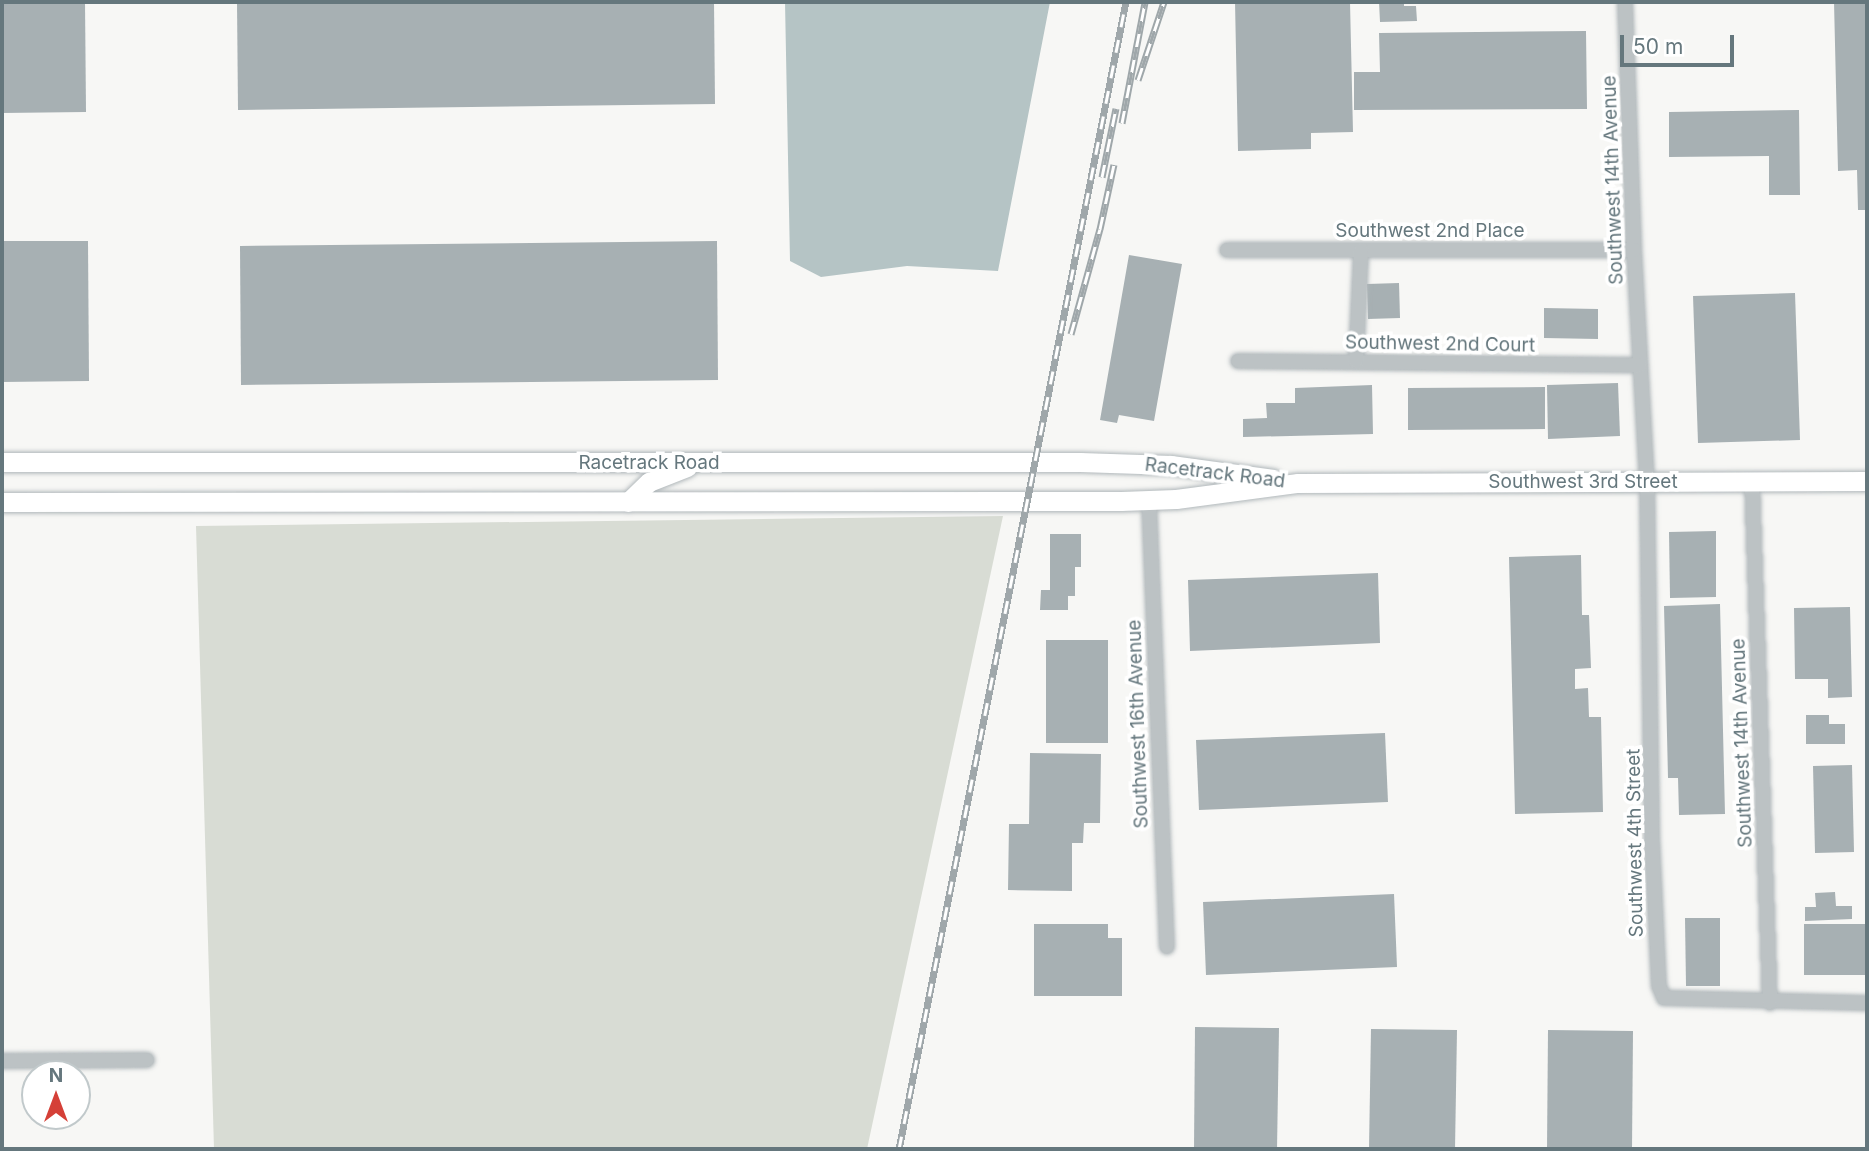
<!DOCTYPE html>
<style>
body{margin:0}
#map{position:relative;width:1869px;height:1151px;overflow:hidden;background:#f7f7f5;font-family:Inter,sans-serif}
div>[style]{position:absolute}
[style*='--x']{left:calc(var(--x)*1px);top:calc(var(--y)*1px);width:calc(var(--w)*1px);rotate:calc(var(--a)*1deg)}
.green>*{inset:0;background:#d8dcd4}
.water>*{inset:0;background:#b5c4c5}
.building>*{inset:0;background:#a7b0b3}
.roads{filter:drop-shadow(0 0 2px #b1b8bb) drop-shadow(0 0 2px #b1b8bb)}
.street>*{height:14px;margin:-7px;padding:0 7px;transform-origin:7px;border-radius:7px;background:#bcc2c4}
.secondary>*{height:19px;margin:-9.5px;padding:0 9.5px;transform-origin:9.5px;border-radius:9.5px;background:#fff}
.rail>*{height:7px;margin-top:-3.5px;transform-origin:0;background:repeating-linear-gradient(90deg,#fff 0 13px,#9fa7aa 0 26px);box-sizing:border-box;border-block:2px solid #9fa7aa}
span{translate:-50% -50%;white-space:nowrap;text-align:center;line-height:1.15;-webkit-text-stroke:7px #fff;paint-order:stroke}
.street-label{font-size:19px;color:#65777d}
.frame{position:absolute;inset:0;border:4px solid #65777d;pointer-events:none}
.north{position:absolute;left:21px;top:1060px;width:70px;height:70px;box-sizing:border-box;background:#fff;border:2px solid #c1c9cb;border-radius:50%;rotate:0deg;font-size:19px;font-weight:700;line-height:28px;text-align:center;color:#65777d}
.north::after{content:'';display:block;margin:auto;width:24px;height:32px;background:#d54037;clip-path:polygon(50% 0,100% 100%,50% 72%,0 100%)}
.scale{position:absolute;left:1620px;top:35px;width:114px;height:32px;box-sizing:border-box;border:4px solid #65777d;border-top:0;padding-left:9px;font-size:21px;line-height:24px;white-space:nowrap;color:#65777d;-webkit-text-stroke:5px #fff;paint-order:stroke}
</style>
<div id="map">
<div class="green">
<div style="clip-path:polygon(1003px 516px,867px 1149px,214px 1149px,196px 526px)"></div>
</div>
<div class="water">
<div style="clip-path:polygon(785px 2px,1050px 2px,998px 271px,907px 266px,821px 277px,790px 261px)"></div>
</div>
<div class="building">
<div style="clip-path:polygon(2px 2px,85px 2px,86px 112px,2px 113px)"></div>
<div style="clip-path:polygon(237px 2px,714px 2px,715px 104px,238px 110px)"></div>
<div style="clip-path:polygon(1235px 2px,1350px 2px,1353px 132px,1311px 133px,1311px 149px,1238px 151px)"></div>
<div style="clip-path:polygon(1379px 2px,1404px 2px,1404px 6px,1416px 6px,1417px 21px,1380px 22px)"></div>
<div style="clip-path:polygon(1834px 2px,1867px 2px,1867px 210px,1858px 210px,1857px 170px,1838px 171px)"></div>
<div style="clip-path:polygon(1586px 31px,1587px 109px,1354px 110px,1354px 72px,1380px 72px,1379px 33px)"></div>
<div style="clip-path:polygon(1799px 110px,1800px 195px,1769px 195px,1769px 156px,1669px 157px,1669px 112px)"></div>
<div style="clip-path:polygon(2px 241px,88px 241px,89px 381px,2px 382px)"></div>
<div style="clip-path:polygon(717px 241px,718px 380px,241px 385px,240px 246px)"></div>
<div style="clip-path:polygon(1129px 255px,1182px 264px,1154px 421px,1119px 415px,1117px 423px,1100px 420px)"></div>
<div style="clip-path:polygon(1399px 283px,1400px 318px,1368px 319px,1367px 284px)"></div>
<div style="clip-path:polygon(1795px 293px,1800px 440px,1698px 443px,1693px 296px)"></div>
<div style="clip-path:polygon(1544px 308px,1598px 309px,1598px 339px,1544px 338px)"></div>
<div style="clip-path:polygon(1618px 383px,1620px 436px,1548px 439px,1547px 385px)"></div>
<div style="clip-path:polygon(1372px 385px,1373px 434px,1243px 437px,1243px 419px,1267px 418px,1266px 403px,1295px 403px,1295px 388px)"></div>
<div style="clip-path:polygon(1545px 387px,1545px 429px,1408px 430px,1408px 388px)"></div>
<div style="clip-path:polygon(1716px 531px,1716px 597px,1670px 598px,1669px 532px)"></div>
<div style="clip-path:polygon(1050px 534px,1081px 534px,1081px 567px,1075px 567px,1075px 596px,1068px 596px,1068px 610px,1040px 610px,1041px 590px,1050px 590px)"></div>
<div style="clip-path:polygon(1581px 555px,1582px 615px,1589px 615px,1591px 668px,1575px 669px,1575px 689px,1588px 688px,1589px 717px,1601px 717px,1603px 812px,1515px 814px,1509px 557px)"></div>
<div style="clip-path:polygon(1378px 573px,1380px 643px,1190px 651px,1188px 580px)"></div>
<div style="clip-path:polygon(1720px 604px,1725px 814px,1679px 815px,1678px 778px,1668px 778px,1664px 606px)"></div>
<div style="clip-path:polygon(1850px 607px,1852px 697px,1828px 698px,1828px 679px,1795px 679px,1794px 608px)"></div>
<div style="clip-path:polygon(1046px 640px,1108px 640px,1108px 743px,1046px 743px)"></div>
<div style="clip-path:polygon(1806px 715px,1829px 715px,1829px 724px,1845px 724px,1845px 744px,1806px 744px)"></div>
<div style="clip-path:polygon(1385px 733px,1388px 802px,1199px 810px,1196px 740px)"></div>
<div style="clip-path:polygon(1030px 753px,1101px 754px,1100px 823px,1084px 823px,1083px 843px,1072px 843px,1072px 891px,1008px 890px,1009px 824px,1029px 824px)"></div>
<div style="clip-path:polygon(1852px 765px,1854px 852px,1815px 853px,1813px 766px)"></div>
<div style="clip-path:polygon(1835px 892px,1836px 906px,1852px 906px,1852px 919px,1805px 921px,1805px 907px,1816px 907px,1815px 893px)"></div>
<div style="clip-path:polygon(1394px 894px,1397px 967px,1206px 975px,1203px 902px)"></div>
<div style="clip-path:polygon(1685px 918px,1720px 918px,1720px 986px,1686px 986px)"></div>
<div style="clip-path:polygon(1034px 924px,1108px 924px,1108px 938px,1122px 938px,1122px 996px,1034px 996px)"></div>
<div style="clip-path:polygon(1804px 924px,1867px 924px,1867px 975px,1804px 975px)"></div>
<div style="clip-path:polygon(1195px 1027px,1279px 1028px,1277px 1149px,1194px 1149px)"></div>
<div style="clip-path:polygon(1371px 1029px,1457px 1030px,1455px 1149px,1369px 1149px)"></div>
<div style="clip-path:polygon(1548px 1030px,1633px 1031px,1632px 1149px,1547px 1149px)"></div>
</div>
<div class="roads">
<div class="street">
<div style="--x:1625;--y:2;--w:248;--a:87.9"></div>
<div style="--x:1634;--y:250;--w:232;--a:86.8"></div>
<div style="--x:1647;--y:482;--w:357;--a:89.2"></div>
<div style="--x:1652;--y:839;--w:147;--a:87.3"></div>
<div style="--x:1659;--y:986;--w:13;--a:67"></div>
<div style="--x:1664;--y:998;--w:203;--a:1.4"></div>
<div style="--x:1227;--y:250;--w:407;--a:0"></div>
<div style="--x:1238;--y:361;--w:402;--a:0.6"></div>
<div style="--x:1356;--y:361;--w:111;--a:-87.4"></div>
<div style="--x:1752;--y:481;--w:522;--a:88.03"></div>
<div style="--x:1149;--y:500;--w:447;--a:87.7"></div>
<div style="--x:2;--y:1061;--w:145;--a:-0.4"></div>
</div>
<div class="secondary">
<div style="--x:2;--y:462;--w:1078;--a:0"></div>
<div style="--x:1080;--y:462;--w:91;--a:1.9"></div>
<div style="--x:1171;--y:465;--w:103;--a:7.8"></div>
<div style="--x:2;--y:502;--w:1119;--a:-0.05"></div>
<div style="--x:1121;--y:501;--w:55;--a:-2.1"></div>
<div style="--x:1176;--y:499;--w:123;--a:-7.5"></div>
<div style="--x:1298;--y:483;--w:569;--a:-0.2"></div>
<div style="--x:628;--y:502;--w:29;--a:-44"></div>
<div style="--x:649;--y:482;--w:41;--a:-21.5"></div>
</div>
</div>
<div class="rail">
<div style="--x:1138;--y:80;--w:82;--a:-71.6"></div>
<div style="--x:1122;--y:123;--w:123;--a:-79.2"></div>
<div style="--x:1102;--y:177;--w:70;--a:-78.5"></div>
<div style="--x:1071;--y:334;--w:109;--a:-74.6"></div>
<div style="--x:1100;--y:229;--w:66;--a:-77.8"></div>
<div style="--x:899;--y:1149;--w:1169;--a:-78.81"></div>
</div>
<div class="street-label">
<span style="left:1613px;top:180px;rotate:-92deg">Southwest 14th Avenue</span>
<span style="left:1430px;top:231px">Southwest 2nd Place</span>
<span style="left:1440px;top:344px;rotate:1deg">Southwest 2nd Court</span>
<span style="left:649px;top:463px">Racetrack Road</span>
<span style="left:1215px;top:473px;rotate:7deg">Racetrack Road</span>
<span style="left:1583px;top:482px">Southwest 3rd Street</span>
<span style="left:1138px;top:724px;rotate:-92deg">Southwest 16th Avenue</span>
<span style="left:1742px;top:743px;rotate:-92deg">Southwest 14th Avenue</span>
<span style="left:1635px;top:843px;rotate:-91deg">Southwest 4th Street</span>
</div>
<div class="frame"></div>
<div class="north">N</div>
<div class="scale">50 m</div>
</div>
